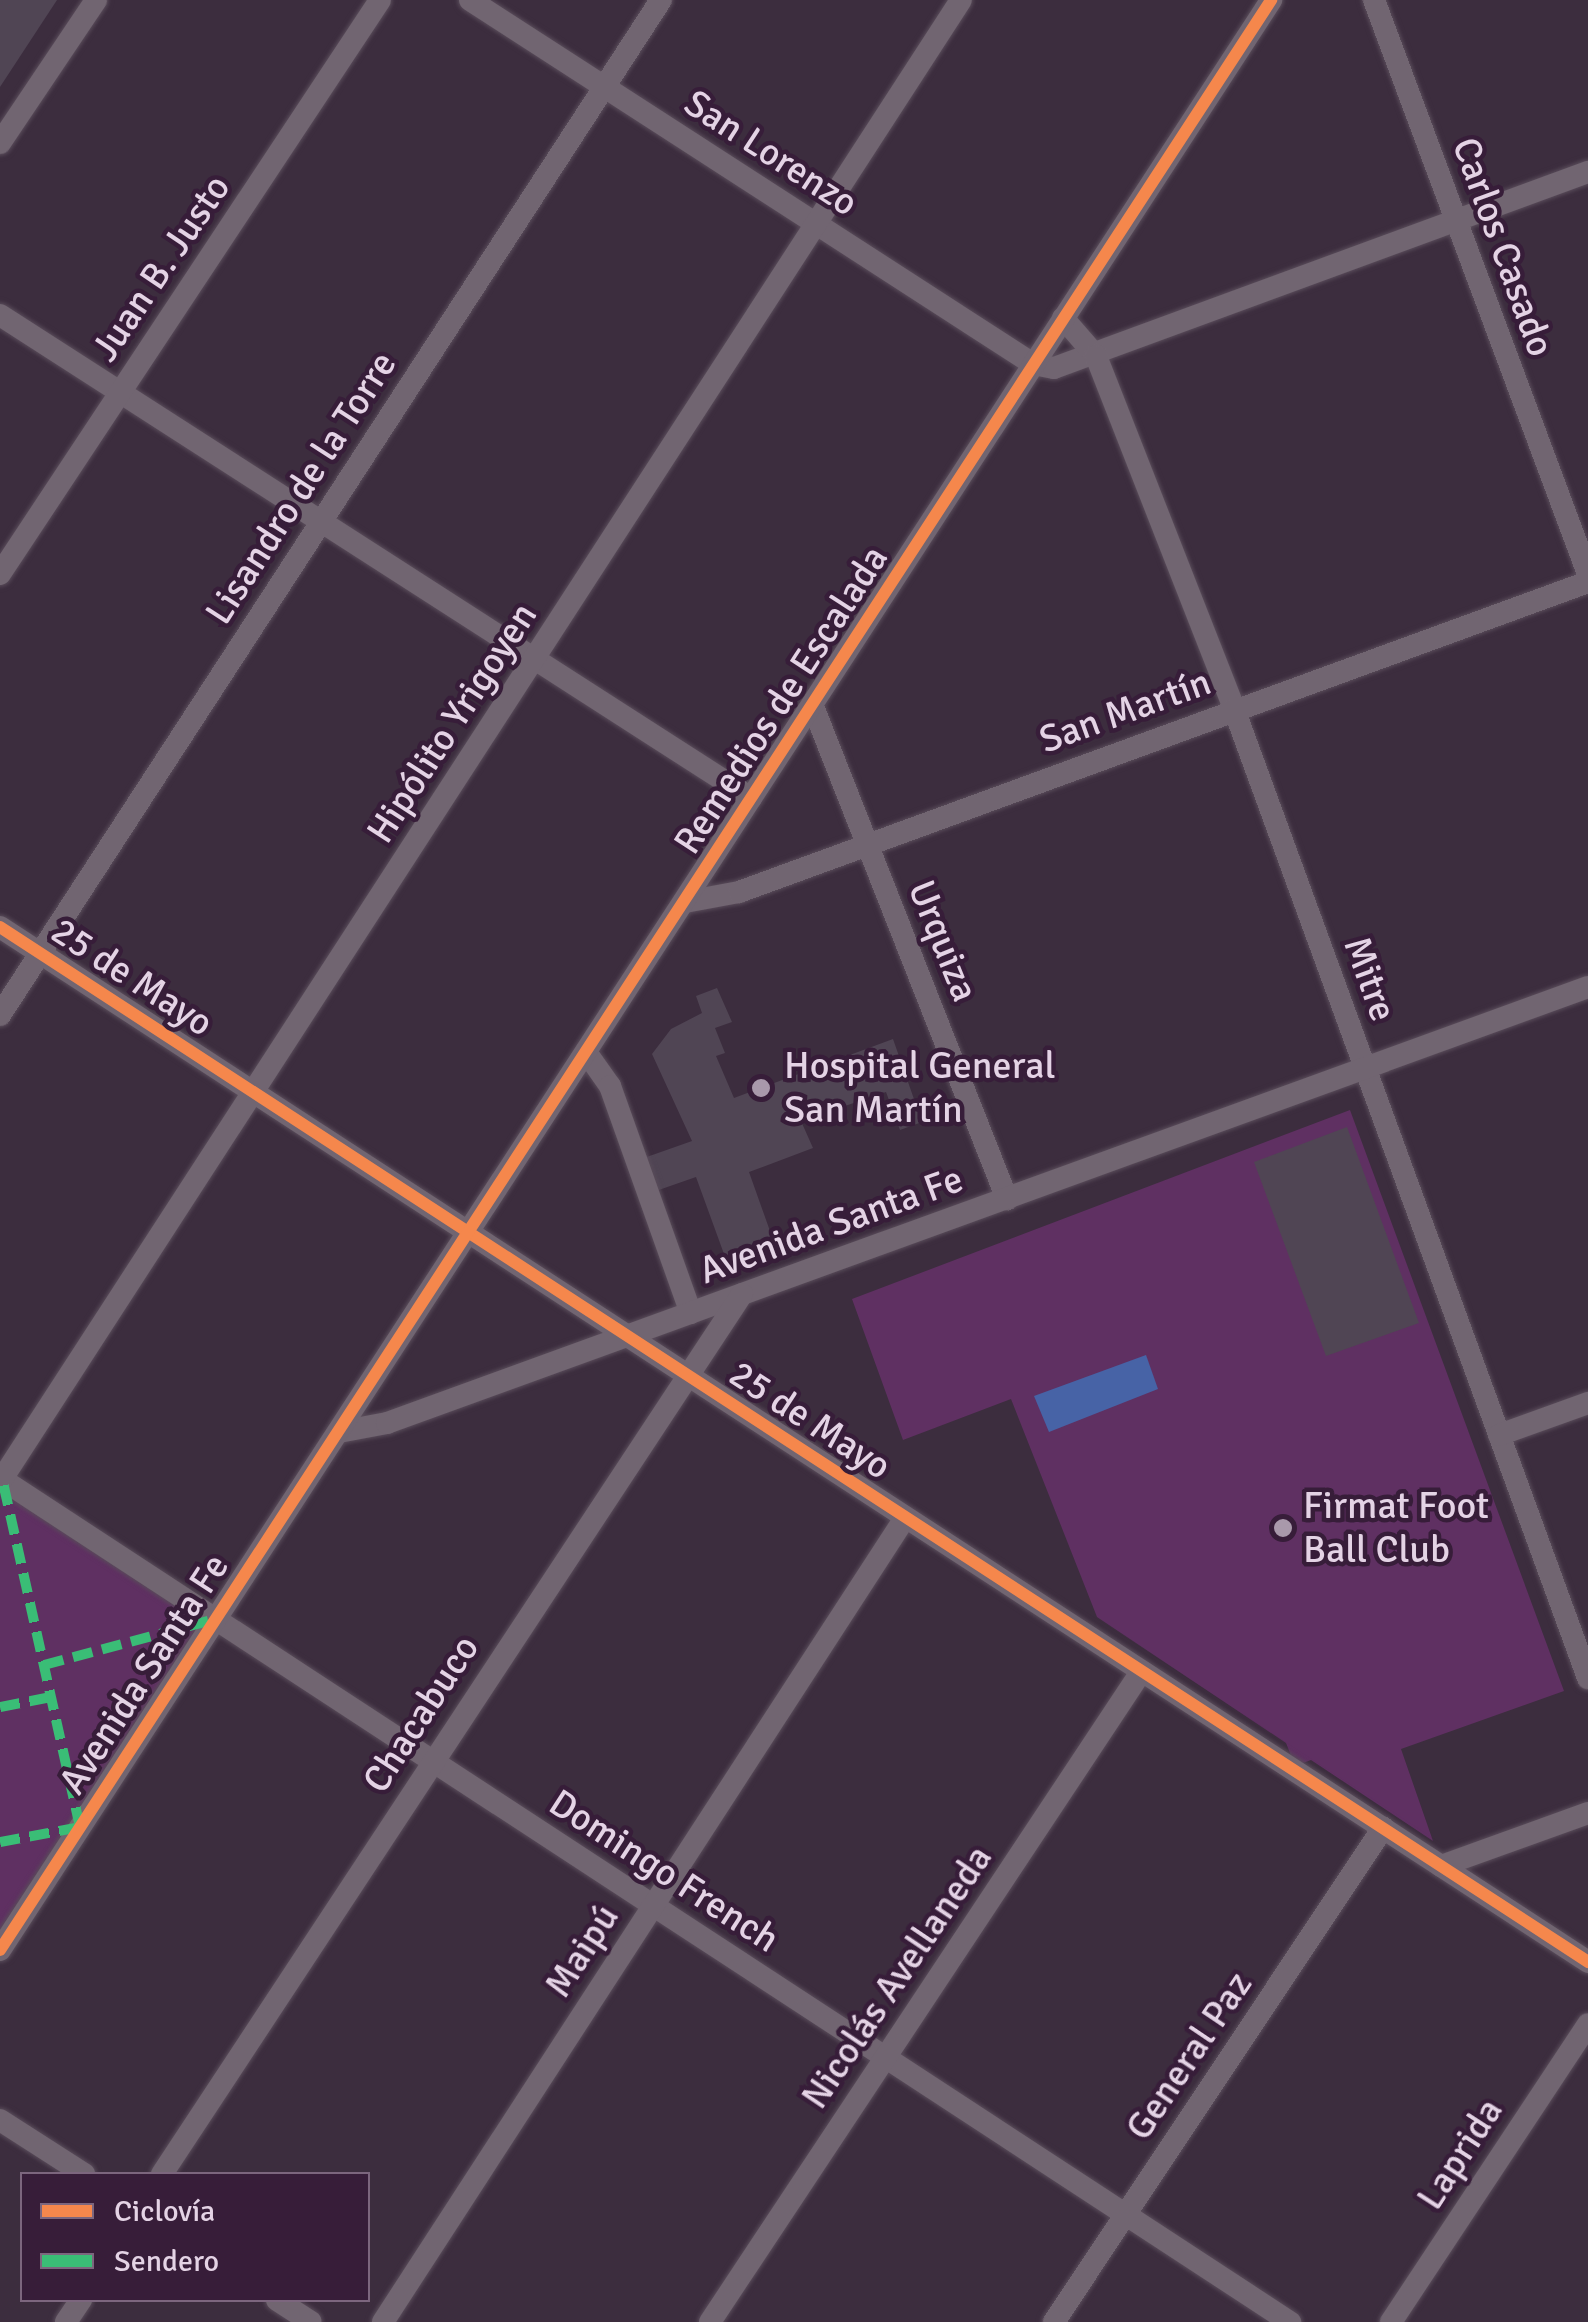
<!DOCTYPE html>
<meta charset="utf-8">
<style>
body{margin:0}
#map{position:relative;width:1588px;height:2322px;overflow:hidden;background:#3c2d3e;font-family:Signika,sans-serif}
div>[style]{position:absolute}
[style*='--x']{left:calc(var(--x)*1px);top:calc(var(--y)*1px);width:calc(var(--w)*1px);rotate:calc(var(--a)*1deg)}
.green>*{inset:0;background:#5f3062}
.water>*{inset:0;background:#4763a6}
.building>*{inset:0;background:#504554}
.roads{filter:drop-shadow(0 0 2px #594c5a) drop-shadow(0 0 2px #594c5a)}
.minor>*{height:22px;margin:-11px;padding:0 11px;transform-origin:11px;border-radius:11px;background:#716571}
.quiet>*{height:10px;margin-top:-5px;transform-origin:0;background:repeating-linear-gradient(90deg,#3abd76 0 20px,transparent 0 30px)}
.cycleway>*{height:12px;margin:-6px;padding:0 6px;transform-origin:6px;border-radius:6px;background:#f5874c}
.dots>*{width:28px;height:28px;translate:-50% -50%;box-sizing:border-box;border:5px solid #371d39;border-radius:50%}
span{translate:-50% -50%;white-space:nowrap;text-align:center;line-height:1.15;-webkit-text-stroke:9px #371d39;paint-order:stroke}
.street-label{font-size:38px;color:#e4d3e5}
.poi-label{font-size:38px;color:#e4d3e5}
.left{translate:0 -50%;text-align:left}
.legend{position:absolute;left:20px;top:2172px;width:350px;height:130px;box-sizing:border-box;background:#371d39;border:2px solid #7c667e;margin:0;padding:12px 18px;list-style:none;font-size:30px;color:#e4d3e5}
.legend li{display:flex;align-items:center;gap:20px;height:50px}
.legend b{width:50px;border:2px solid #7c667e}
</style>
<div id="map">
<div class="green">
<div style="clip-path:polygon(1350px 1110px,1564px 1691px,1401px 1749px,1433px 1841px,1311px 1760px,1295px 1766px,1286px 1743px,1097px 1617px,1011px 1399px,903px 1440px,852px 1299px)"></div>
<div style="clip-path:polygon(0 1482px,216px 1619px,0 1950px)"></div>
</div>
<div class="water">
<div style="clip-path:polygon(1146px 1355px,1158px 1389px,1049px 1432px,1034px 1396px)"></div>
</div>
<div class="building">
<div style="clip-path:polygon(0 0,57px 0,0 87px)"></div>
<div style="clip-path:polygon(717px 988px,732px 1022px,715px 1028px,725px 1053px,716px 1056px,734px 1098px,893px 1039px,922px 1122px,900px 1130px,886px 1092px,801px 1121px,813px 1148px,749px 1172px,776px 1248px,728px 1265px,696px 1177px,653px 1192px,641px 1159px,692px 1141px,652px 1054px,671px 1029px,702px 1013px,696px 996px)"></div>
<div style="clip-path:polygon(1347px 1127px,1419px 1323px,1326px 1356px,1254px 1162px)"></div>
</div>
<div class="roads">
<div class="minor">
<div style="--x:470;--y:0;--w:670;--a:32.88"></div>
<div style="--x:1033;--y:364;--w:21;--a:11"></div>
<div style="--x:1054;--y:368;--w:569;--a:-20.16"></div>
<div style="--x:1374;--y:0;--w:613;--a:69.55"></div>
<div style="--x:0;--y:143;--w:172;--a:-56.1"></div>
<div style="--x:0;--y:315;--w:893;--a:32.75"></div>
<div style="--x:1063;--y:318;--w:50;--a:49"></div>
<div style="--x:1096;--y:356;--w:379;--a:68.6"></div>
<div style="--x:1234;--y:709;--w:1032;--a:69.93"></div>
<div style="--x:0;--y:574;--w:688;--a:-56.49"></div>
<div style="--x:814;--y:709;--w:527;--a:68.5"></div>
<div style="--x:685;--y:902;--w:55;--a:-10.5"></div>
<div style="--x:739;--y:892;--w:904;--a:-20.06"></div>
<div style="--x:0;--y:927;--w:1896;--a:33.09"></div>
<div style="--x:0;--y:1015;--w:1211;--a:-56.93"></div>
<div style="--x:586;--y:1052;--w:42;--a:54.8"></div>
<div style="--x:610;--y:1086;--w:241;--a:70.4"></div>
<div style="--x:339;--y:1432;--w:49;--a:-10.6"></div>
<div style="--x:387;--y:1423;--w:1278;--a:-19.95"></div>
<div style="--x:1499;--y:1435;--w:95;--a:-19.8"></div>
<div style="--x:0;--y:1478;--w:1542;--a:33.2"></div>
<div style="--x:0;--y:1482;--w:1766;--a:-57.04"></div>
<div style="--x:1441;--y:1866;--w:156;--a:-19.8"></div>
<div style="--x:0;--y:1950;--w:2328;--a:-56.9"></div>
<div style="--x:0;--y:2120;--w:100;--a:32.7"></div>
<div style="--x:162;--y:2174;--w:1054;--a:-56.61"></div>
<div style="--x:277;--y:2300;--w:40;--a:32.9"></div>
<div style="--x:66;--y:2322;--w:27;--a:-56"></div>
<div style="--x:383;--y:2322;--w:959;--a:-57.01"></div>
<div style="--x:710;--y:2322;--w:780;--a:-56.45"></div>
<div style="--x:1054;--y:2322;--w:594;--a:-56.34"></div>
<div style="--x:1391;--y:2322;--w:357;--a:-56.5"></div>
</div>
</div>
<div class="quiet">
<div style="--x:44;--y:1665;--w:178;--a:-15"></div>
<div style="--x:0;--y:1707;--w:52;--a:-11.1"></div>
<div style="--x:0;--y:1842;--w:81;--a:-10.6"></div>
<div style="--x:80;--y:1827;--w:357;--a:-102.6"></div>
</div>
<div class="cycleway">
<div style="--x:0;--y:927;--w:1896;--a:33.09"></div>
<div style="--x:0;--y:1950;--w:2328;--a:-56.9"></div>
</div>
<div class="dots">
<div style="left:761px;top:1088px;background:#a999ab"></div>
<div style="left:1283px;top:1528px;background:#a999ab"></div>
</div>
<div class="street-label">
<span style="left:771px;top:153px;rotate:33deg">San Lorenzo</span>
<span style="left:1503px;top:247px;rotate:70deg">Carlos Casado</span>
<span style="left:161px;top:268px;rotate:-56deg">Juan B. Justo</span>
<span style="left:301px;top:488px;rotate:-57deg">Lisandro de la Torre</span>
<span style="left:781px;top:700px;rotate:-57deg">Remedios de Escalada</span>
<span style="left:1125px;top:711px;rotate:-20deg">San Martín</span>
<span style="left:452px;top:723px;rotate:-57deg">Hipólito Yrigoyen</span>
<span style="left:943px;top:941px;rotate:68deg">Urquiza</span>
<span style="left:132px;top:977px;rotate:33deg">25 de Mayo</span>
<span style="left:1370px;top:979px;rotate:70deg">Mitre</span>
<span style="left:831px;top:1225px;rotate:-20deg">Avenida Santa Fe</span>
<span style="left:810px;top:1420px;rotate:33deg">25 de Mayo</span>
<span style="left:144px;top:1674px;rotate:-57deg">Avenida Santa Fe</span>
<span style="left:421px;top:1714px;rotate:-57deg">Chacabuco</span>
<span style="left:664px;top:1871px;rotate:33deg">Domingo French</span>
<span style="left:582px;top:1951px;rotate:-57deg">Maipú</span>
<span style="left:897px;top:1977px;rotate:-56deg">Nicolás Avellaneda</span>
<span style="left:1189px;top:2056px;rotate:-56deg">General Paz</span>
<span style="left:1460px;top:2154px;rotate:-57deg">Laprida</span>
</div>
<div class="poi-label">
<span class="left" style="left:784px;top:1088px">Hospital General<br>San Martín</span>
<span class="left" style="left:1303px;top:1528px">Firmat Foot<br>Ball Club</span>
</div>
<ul class="legend">
<li><b style="height:12px;background:#f5874c"></b>Ciclovía</li>
<li><b style="height:12px;background:#3abd76"></b>Sendero</li>
</ul>
</div>
